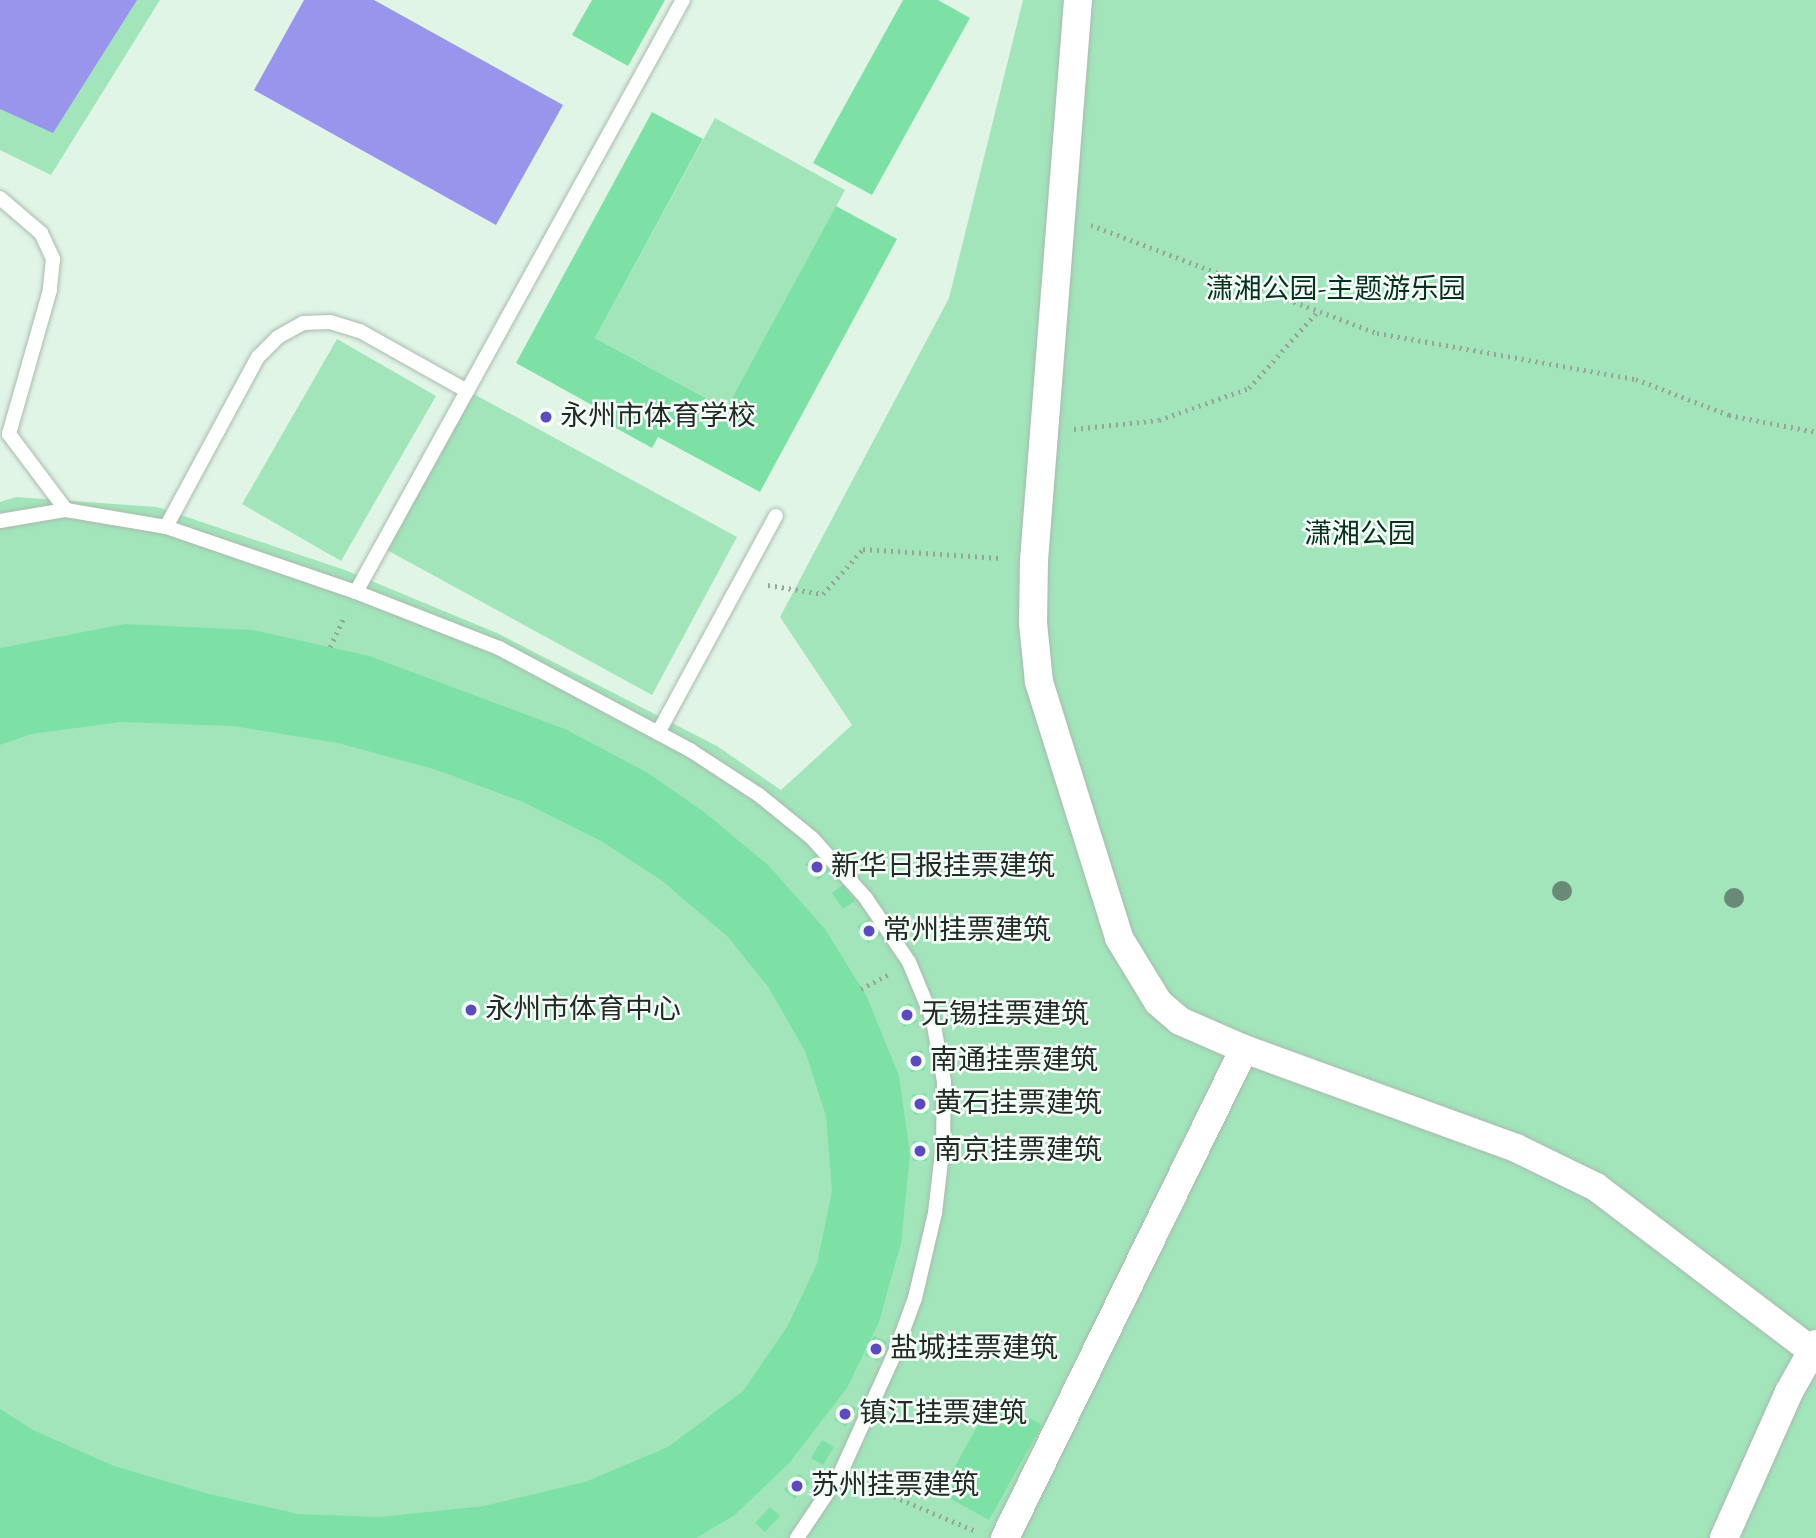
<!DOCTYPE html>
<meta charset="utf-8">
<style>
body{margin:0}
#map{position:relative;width:1816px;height:1538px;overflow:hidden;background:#e1f5e7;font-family:"Alegreya Sans","Noto Sans SC",sans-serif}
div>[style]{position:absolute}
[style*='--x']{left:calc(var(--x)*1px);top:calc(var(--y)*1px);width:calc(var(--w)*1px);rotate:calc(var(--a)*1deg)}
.green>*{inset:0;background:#a2e5bb}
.water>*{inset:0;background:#9995ed}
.building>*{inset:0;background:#7de1a6}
.path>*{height:4.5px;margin-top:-2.25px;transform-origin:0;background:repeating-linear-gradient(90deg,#96a59a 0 2px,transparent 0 7px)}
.roads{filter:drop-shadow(0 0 2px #a8bbae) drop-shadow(0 0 2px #a8bbae)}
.lane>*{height:14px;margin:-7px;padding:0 7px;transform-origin:7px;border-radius:7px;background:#fff}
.street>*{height:28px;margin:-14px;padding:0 14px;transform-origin:14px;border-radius:14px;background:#fff}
.trees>*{width:20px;height:20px;margin:-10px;border-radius:50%;background:#688a77}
.dots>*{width:19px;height:19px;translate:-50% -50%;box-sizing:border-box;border:4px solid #f6fef9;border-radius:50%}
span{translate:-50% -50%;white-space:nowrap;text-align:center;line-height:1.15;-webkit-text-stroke:5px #f6fef9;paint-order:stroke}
.park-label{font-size:28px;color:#05321b}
.poi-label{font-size:28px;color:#232b26}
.left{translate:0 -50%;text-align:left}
</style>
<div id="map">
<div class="green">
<div style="clip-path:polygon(0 0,160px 0,51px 175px,0 150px)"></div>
<div style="clip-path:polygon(1023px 0,1816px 0,1816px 1538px,0 1538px,0 502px,16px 497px,157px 507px,345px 570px,497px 633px,717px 746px,781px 790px,852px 725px,780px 617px,949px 298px)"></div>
<div style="clip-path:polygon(715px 118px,845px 190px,726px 409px,595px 338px)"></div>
<div style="clip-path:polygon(337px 339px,436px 396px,341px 561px,242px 504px)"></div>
<div style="clip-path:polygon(472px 393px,737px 537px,652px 695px,387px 550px)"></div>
</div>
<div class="water">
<div style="clip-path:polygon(0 0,137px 0,53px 133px,0 109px)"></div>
<div style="clip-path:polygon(304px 0,374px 0,563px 105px,496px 225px,254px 90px)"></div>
</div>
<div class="building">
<div style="clip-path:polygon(592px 0,665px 0,628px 66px,572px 35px)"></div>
<div style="clip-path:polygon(903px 0,938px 0,970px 18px,872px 195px,813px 163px)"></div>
<div style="clip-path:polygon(652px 112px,703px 139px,595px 338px,726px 409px,836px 206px,897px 239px,760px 492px,658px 437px,652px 448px,605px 422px,610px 415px,516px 363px)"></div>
<div style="clip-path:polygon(125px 624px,253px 630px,369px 656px,565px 729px,648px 773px,704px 812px,768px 865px,825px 929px,867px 997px,899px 1076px,910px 1154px,901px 1243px,879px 1322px,847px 1388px,790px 1462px,735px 1515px,696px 1538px,0 1538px,0 1409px,33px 1430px,114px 1466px,209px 1494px,298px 1514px,380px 1517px,484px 1506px,585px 1482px,668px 1447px,743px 1391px,787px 1327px,817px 1264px,832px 1191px,826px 1116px,805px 1051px,769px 988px,728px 937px,661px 880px,601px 841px,523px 802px,437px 770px,338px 743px,233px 726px,121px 722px,31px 734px,0 745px,0 648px)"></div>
<div style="clip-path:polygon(815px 855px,829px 870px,818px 880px,805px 865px)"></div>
<div style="clip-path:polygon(843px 885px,855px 901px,843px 909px,832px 893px)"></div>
<div style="clip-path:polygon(869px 919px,881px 935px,868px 943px,857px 926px)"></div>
<div style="clip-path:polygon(911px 1003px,917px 1022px,904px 1027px,898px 1008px)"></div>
<div style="clip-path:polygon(922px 1050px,925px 1070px,911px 1072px,908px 1052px)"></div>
<div style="clip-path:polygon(926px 1093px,928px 1113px,914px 1115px,912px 1095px)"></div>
<div style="clip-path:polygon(913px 1141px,927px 1141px,927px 1161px,913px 1161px)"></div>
<div style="clip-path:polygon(874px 1336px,887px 1342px,878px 1361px,865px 1355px)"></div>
<div style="clip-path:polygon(993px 1398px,1042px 1425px,989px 1520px,940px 1493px)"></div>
<div style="clip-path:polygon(843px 1402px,856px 1408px,846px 1427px,834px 1420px)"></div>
<div style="clip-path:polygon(822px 1440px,834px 1447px,823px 1465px,811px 1458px)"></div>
<div style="clip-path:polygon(799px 1474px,810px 1483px,795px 1499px,784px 1490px)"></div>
<div style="clip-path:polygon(770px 1507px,780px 1516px,765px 1532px,755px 1523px)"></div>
</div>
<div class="path">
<div style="--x:1091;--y:225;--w:306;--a:20.7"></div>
<div style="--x:1377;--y:333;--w:263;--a:10.1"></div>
<div style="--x:1636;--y:379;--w:100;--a:21.2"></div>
<div style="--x:1729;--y:415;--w:89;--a:11.1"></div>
<div style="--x:1074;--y:429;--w:85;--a:-6"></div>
<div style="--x:1159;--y:420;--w:96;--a:-19.6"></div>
<div style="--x:1249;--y:388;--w:102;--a:-48.2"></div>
<div style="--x:768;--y:585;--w:56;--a:9.3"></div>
<div style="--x:823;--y:594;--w:60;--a:-48.4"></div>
<div style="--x:863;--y:549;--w:138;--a:3.7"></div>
<div style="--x:330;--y:647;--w:35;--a:-65"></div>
<div style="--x:861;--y:989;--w:30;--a:-28"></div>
<div style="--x:862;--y:1483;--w:121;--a:22.9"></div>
</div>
<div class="roads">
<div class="lane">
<div style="--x:0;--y:198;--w:54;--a:40.5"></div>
<div style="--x:41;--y:233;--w:29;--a:65"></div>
<div style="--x:53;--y:259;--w:31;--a:96"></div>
<div style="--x:50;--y:290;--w:150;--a:105.9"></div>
<div style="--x:9;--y:434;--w:95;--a:53.1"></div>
<div style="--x:0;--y:521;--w:67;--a:-9.5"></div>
<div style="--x:66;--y:510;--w:101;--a:9.6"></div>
<div style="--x:166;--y:527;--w:201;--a:18.9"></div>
<div style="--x:356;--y:592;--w:154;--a:21.4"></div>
<div style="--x:499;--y:648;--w:217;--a:28.1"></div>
<div style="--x:690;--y:750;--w:82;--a:33.1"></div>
<div style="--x:759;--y:795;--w:68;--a:39.1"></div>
<div style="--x:812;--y:838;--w:79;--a:48.1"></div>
<div style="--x:865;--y:897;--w:78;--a:55.9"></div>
<div style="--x:909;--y:962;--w:63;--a:67.5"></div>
<div style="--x:933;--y:1020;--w:63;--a:79.9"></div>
<div style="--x:944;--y:1082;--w:62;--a:90.9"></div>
<div style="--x:943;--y:1144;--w:69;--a:96.6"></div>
<div style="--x:935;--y:1213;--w:87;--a:103.2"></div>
<div style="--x:915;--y:1298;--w:61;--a:110.2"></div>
<div style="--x:894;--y:1355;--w:131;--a:114.4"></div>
<div style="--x:840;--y:1474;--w:77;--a:123.9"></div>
<div style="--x:166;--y:527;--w:193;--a:-61.6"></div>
<div style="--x:258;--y:357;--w:28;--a:-45"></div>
<div style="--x:278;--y:337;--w:29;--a:-29"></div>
<div style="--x:303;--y:323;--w:27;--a:-2"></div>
<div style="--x:330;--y:322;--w:31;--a:17"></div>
<div style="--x:360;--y:331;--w:123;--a:29.3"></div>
<div style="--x:356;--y:592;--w:676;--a:-61.09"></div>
<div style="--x:658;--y:733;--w:247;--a:-61.5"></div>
</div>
<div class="street">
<div style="--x:1078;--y:0;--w:562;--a:94.49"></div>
<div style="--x:1034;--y:560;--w:63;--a:90.9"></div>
<div style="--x:1033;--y:623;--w:59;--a:84.2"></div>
<div style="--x:1039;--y:682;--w:268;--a:72.6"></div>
<div style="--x:1119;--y:938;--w:75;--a:58.6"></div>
<div style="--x:1158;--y:1002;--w:29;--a:41"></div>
<div style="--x:1180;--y:1021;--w:70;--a:23.6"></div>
<div style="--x:1244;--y:1049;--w:289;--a:20"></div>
<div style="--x:1516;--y:1148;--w:89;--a:26"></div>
<div style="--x:1596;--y:1187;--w:270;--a:37.2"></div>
<div style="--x:1005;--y:1538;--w:544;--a:-63.95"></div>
<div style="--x:1724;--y:1538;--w:160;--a:-66"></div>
<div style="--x:1789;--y:1392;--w:55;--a:-60.6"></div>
</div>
</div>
<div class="trees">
<div style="left:1562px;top:891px"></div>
<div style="left:1734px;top:898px"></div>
</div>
<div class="dots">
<div style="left:546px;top:417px;background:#5c4ac3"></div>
<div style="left:817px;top:867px;background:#5c4ac3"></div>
<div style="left:869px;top:931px;background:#5c4ac3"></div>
<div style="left:471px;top:1010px;background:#5c4ac3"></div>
<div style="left:907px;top:1015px;background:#5c4ac3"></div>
<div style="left:916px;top:1061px;background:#5c4ac3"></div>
<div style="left:920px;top:1104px;background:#5c4ac3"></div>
<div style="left:920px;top:1151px;background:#5c4ac3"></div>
<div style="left:876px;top:1349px;background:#5c4ac3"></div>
<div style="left:845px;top:1414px;background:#5c4ac3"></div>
<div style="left:797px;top:1486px;background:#5c4ac3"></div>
</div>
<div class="park-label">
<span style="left:1336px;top:290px">潇湘公园-主题游乐园</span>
<span style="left:1360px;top:535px">潇湘公园</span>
</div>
<div class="poi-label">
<span class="left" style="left:560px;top:417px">永州市体育学校</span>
<span class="left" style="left:831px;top:867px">新华日报挂票建筑</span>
<span class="left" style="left:883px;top:931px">常州挂票建筑</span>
<span class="left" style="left:485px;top:1010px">永州市体育中心</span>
<span class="left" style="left:921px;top:1015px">无锡挂票建筑</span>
<span class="left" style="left:930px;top:1061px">南通挂票建筑</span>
<span class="left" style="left:934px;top:1104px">黄石挂票建筑</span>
<span class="left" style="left:934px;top:1151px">南京挂票建筑</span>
<span class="left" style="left:890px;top:1349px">盐城挂票建筑</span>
<span class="left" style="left:859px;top:1414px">镇江挂票建筑</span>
<span class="left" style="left:811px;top:1486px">苏州挂票建筑</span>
</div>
</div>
